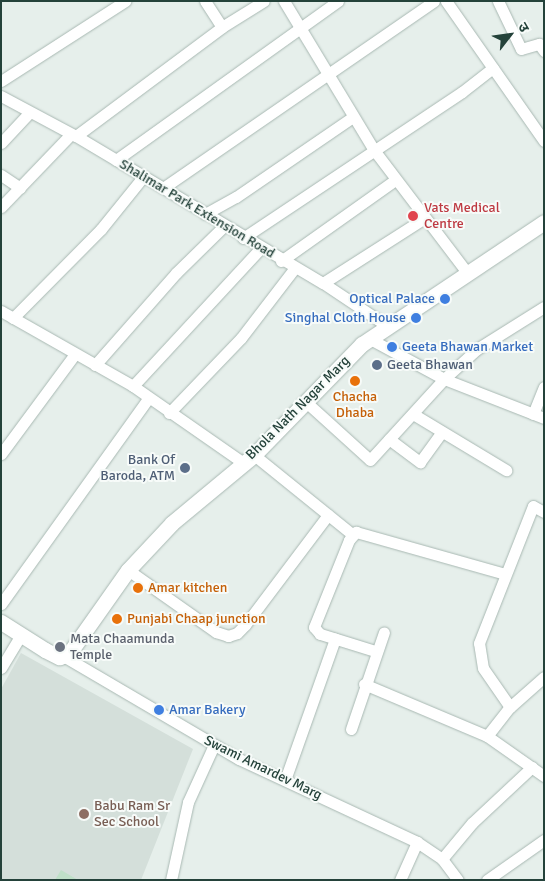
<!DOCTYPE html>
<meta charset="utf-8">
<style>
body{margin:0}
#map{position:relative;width:545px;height:881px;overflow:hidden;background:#e6efeb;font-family:Signika,"Noto Sans Devanagari",sans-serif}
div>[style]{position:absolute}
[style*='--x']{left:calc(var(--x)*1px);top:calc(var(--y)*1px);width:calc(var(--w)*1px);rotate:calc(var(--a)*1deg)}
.built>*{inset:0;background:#d4dfda}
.green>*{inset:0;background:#bfe0c8}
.roads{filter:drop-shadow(0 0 1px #a8b8b2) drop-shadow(0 0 1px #a8b8b2)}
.street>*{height:11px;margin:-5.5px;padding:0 5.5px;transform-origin:5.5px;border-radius:5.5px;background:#fff}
.secondary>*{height:15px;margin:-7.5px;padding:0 7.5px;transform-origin:7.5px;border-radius:7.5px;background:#fff}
.dots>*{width:14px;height:14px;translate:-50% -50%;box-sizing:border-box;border:2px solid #f7fbf9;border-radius:50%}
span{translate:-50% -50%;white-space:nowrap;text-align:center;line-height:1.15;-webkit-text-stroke:4px #f7fbf9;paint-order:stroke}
.health-label{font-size:14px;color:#be3a42}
.left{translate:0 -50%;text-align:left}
.street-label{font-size:14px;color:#24423a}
.shop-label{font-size:14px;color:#366cbe}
.right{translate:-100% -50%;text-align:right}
.service-label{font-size:14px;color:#4e5e75}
.food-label{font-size:14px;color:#c56008}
.worship-label{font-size:14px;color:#5b616d}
.education-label{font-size:14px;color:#785e54}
.frame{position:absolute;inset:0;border:2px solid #24423a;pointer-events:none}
.north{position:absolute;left:485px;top:10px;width:50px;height:50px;-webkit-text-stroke:4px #f7fbf9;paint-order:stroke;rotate:60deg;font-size:14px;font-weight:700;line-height:20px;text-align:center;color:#24423a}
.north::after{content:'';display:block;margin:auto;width:18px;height:22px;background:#24423a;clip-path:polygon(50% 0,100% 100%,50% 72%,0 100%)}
</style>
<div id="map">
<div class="built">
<div style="clip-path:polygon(21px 653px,193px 749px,141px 880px,1px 880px,1px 689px)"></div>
</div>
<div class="green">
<div style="clip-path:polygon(61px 870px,78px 880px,55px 880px)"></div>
</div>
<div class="roads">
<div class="street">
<div style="--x:205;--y:1;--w:31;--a:57"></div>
<div style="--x:284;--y:1;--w:174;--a:58.9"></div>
<div style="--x:374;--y:150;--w:156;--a:52.8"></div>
<div style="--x:446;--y:1;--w:171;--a:55"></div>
<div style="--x:498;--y:1;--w:53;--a:64.4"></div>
<div style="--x:521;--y:49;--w:19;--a:-16"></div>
<div style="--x:539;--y:44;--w:9;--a:54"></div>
<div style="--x:1;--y:81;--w:148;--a:-32.8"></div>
<div style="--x:1;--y:96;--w:85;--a:28.1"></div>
<div style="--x:76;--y:136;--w:287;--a:30.8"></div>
<div style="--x:323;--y:283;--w:79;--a:33.7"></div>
<div style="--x:76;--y:136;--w:182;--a:-36.7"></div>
<div style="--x:222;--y:27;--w:49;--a:-31.8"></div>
<div style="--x:1;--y:143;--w:42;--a:-46.9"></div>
<div style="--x:116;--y:160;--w:273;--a:-35.6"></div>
<div style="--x:1;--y:175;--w:23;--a:34"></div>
<div style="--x:163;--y:188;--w:329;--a:-34.6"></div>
<div style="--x:1;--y:207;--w:101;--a:-46.2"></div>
<div style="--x:205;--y:214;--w:35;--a:-29"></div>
<div style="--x:236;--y:197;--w:142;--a:-34.4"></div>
<div style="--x:243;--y:238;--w:263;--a:-33.7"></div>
<div style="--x:462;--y:92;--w:39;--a:-38"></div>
<div style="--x:281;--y:261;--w:140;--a:-35.4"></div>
<div style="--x:323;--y:283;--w:119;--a:-32.6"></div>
<div style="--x:1;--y:311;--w:152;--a:29.6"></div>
<div style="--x:133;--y:386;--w:133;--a:34.9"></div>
<div style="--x:13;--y:318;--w:125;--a:-45.3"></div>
<div style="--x:101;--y:229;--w:67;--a:-51.1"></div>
<div style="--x:370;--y:339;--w:84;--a:28.4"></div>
<div style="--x:444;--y:379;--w:107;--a:21.3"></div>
<div style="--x:95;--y:365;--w:123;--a:-48.6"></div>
<div style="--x:176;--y:273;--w:67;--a:-44.4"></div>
<div style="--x:133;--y:386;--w:188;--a:-47.2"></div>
<div style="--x:306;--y:402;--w:86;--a:42.2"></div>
<div style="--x:370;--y:460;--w:110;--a:-47.6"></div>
<div style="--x:444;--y:379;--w:45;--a:-42.3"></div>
<div style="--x:477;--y:349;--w:79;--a:-32.1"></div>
<div style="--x:169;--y:413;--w:104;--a:-46.2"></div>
<div style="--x:241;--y:338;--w:87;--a:-52.5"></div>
<div style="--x:413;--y:414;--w:109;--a:31.1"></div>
<div style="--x:533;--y:414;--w:29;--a:-68"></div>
<div style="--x:389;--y:439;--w:39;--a:37"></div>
<div style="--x:420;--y:462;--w:37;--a:-54"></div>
<div style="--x:1;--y:454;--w:124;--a:-53.5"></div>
<div style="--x:254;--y:455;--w:127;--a:38.9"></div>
<div style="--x:128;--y:570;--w:108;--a:35.2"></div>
<div style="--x:216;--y:632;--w:13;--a:18"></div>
<div style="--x:228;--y:636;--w:9;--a:-18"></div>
<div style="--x:237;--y:633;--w:11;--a:-45"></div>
<div style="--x:245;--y:625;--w:138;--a:-53"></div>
<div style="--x:1;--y:604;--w:252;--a:-54.4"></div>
<div style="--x:375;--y:651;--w:58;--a:-162.8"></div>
<div style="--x:320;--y:634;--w:9;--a:-131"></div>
<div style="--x:314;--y:627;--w:94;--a:-68.1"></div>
<div style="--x:349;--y:540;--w:11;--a:-49"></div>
<div style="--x:356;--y:532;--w:155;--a:15.7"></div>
<div style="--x:65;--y:657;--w:202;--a:30.4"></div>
<div style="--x:239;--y:759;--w:196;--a:25"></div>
<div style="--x:417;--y:842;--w:30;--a:34"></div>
<div style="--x:442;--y:859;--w:26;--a:53"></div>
<div style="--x:1;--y:668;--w:39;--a:-59"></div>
<div style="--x:364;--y:684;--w:134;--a:22.9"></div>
<div style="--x:487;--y:736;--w:70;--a:35.1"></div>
<div style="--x:510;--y:707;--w:47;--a:-124.7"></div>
<div style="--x:483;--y:668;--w:25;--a:-99"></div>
<div style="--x:479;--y:643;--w:147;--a:-68.5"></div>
<div style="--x:533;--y:506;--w:13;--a:29"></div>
<div style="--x:351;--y:729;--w:102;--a:-71.2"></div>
<div style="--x:487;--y:736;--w:37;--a:-52"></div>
<div style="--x:510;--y:707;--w:45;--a:-41.4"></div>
<div style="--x:285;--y:780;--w:150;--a:-70.5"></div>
<div style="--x:442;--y:859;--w:47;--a:-50.2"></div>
<div style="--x:472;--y:823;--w:82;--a:-43"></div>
<div style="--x:171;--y:880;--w:80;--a:-77.7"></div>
<div style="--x:188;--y:802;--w:63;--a:-65.5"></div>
<div style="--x:400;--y:880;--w:42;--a:-65.9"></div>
<div style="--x:487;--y:880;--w:70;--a:-35.1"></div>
</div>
<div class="secondary">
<div style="--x:1;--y:622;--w:52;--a:32.5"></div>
<div style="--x:45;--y:650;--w:16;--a:27"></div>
<div style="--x:59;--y:657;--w:9;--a:-13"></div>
<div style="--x:68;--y:655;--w:104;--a:-54.8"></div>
<div style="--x:128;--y:570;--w:64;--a:-46.9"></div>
<div style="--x:172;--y:523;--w:107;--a:-39.7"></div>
<div style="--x:254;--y:455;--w:155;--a:-45.8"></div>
<div style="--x:362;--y:344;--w:219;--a:-33.8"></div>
</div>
</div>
<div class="dots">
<div style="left:413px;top:216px;background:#e0444e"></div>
<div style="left:445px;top:299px;background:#3f7fe0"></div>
<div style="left:416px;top:318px;background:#3f7fe0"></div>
<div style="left:392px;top:347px;background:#3f7fe0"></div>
<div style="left:377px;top:365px;background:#5c6f8a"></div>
<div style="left:355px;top:381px;background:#e8710a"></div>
<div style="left:185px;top:468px;background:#5c6f8a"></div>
<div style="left:138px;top:588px;background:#e8710a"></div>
<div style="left:117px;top:619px;background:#e8710a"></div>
<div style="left:60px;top:647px;background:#6b7280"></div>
<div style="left:159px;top:710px;background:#3f7fe0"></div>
<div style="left:84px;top:814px;background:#8d6e63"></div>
</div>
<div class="health-label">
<span class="left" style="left:424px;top:216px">Vats Medical<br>Centre</span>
</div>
<div class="street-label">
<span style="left:197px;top:209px;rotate:31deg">Shalimar Park Extension Road</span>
<span style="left:298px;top:408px;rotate:-45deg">Bhola Nath Nagar Marg</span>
<span style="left:263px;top:768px;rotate:26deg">Swami Amardev Marg</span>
</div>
<div class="shop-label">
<span class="right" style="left:435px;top:299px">Optical Palace</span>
<span class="right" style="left:406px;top:318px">Singhal Cloth House</span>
<span class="left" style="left:402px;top:347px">Geeta Bhawan Market</span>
<span class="left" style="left:169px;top:710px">Amar Bakery</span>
</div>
<div class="service-label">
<span class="left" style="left:387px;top:365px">Geeta Bhawan</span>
<span class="right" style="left:175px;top:468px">Bank Of<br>Baroda, ATM</span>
</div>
<div class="food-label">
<span style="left:355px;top:405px">Chacha<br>Dhaba</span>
<span class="left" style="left:148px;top:588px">Amar kitchen</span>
<span class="left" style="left:127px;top:619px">Punjabi Chaap junction</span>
</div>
<div class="worship-label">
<span class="left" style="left:70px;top:647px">Mata Chaamunda<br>Temple</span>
</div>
<div class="education-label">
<span class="left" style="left:94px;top:814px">Babu Ram Sr<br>Sec School</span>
</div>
<div class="frame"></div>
<div class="north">उ</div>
</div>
